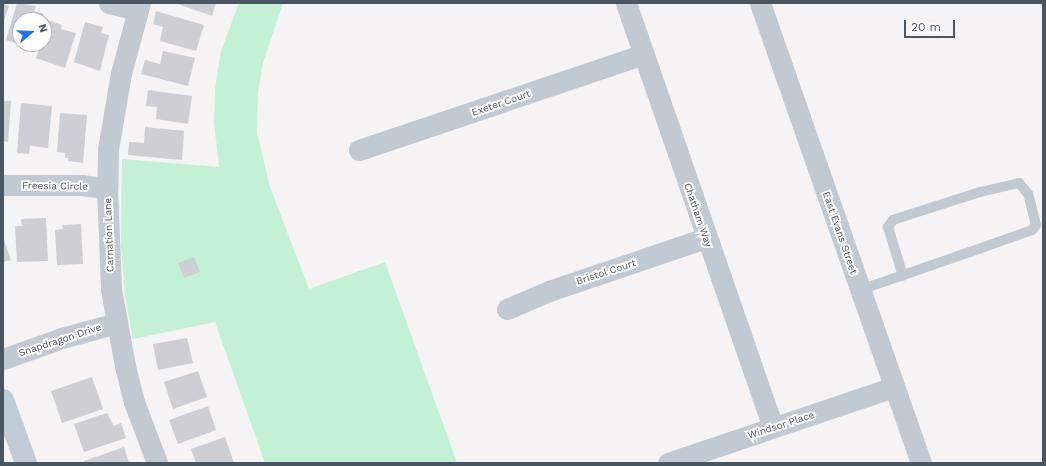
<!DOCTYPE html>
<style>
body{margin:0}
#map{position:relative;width:1046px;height:466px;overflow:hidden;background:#f5f3f3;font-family:"Work Sans",sans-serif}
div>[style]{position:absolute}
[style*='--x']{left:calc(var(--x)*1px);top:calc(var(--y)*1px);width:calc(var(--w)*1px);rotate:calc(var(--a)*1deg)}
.green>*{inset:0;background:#c3f1d5}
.building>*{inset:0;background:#cdcfd5}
.lane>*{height:10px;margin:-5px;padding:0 5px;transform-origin:5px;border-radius:5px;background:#c1cad2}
.street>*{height:21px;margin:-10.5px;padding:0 10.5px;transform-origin:10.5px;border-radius:10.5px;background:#c1cad2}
.secondary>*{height:22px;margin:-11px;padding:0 11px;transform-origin:11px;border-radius:11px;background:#c1cbd6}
span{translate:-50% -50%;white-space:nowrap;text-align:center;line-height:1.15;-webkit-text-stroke:4px #fff;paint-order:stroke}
.street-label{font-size:10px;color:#4a5661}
.frame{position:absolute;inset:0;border:4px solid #4a5661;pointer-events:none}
.north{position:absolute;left:12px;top:12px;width:40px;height:40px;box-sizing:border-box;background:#fff;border:1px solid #b7bbc0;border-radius:50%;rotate:71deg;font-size:11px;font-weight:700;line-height:16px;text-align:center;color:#4a5661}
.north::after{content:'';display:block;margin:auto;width:14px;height:18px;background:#1a73e8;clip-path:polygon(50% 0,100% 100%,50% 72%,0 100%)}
.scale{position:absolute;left:904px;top:20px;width:51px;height:18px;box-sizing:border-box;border:2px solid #4a5661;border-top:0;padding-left:5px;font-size:12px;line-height:14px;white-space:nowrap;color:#4a5661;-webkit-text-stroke:3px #fff;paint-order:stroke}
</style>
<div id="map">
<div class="green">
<div style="clip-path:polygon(239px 3px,283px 3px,263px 63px,258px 92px,257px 133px,270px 187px,309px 289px,385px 262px,457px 463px,265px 463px,215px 322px,133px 339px,125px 295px,121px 248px,122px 159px,219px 167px,214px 122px,215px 89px,221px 51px)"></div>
</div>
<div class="building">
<div style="clip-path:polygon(17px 3px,36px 6px,34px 11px,44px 14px,42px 20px,20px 20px,20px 44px,35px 44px,33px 49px,6px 40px)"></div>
<div style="clip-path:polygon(175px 3px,216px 3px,212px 16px)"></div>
<div style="clip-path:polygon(3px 4px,9px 6px,3px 23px)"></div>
<div style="clip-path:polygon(156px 11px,204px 25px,196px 51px,160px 41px,163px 27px,153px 24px)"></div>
<div style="clip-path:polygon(48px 20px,62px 25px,61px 29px,76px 33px,65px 68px,36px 58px,41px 44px,44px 44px,44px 34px)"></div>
<div style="clip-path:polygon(85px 22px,103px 27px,101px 33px,109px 35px,100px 71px,74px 62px)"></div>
<div style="clip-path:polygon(163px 51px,195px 58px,188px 86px,141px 74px,145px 60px,160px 64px)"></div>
<div style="clip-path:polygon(148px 90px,192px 96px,188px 124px,156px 119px,157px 107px,146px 106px)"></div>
<div style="clip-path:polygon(3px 101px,11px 101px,8px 142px,3px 141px)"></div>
<div style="clip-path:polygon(21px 103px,52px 106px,48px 148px,30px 146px,29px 154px,17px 153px)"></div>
<div style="clip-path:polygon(60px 113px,87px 115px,83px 163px,68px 161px,68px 158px,65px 158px,65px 153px,57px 152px)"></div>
<div style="clip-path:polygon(145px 127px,184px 131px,182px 160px,128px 155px,129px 142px,144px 143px)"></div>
<div style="clip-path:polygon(46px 218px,48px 261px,17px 262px,15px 226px,22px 226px,21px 219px)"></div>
<div style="clip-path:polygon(81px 224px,83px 264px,57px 265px,55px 230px,63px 229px,62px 225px)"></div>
<div style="clip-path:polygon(3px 237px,11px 260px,3px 262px)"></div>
<div style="clip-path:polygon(194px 257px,200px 272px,184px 278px,178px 263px)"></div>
<div style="clip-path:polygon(187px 338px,193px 363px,158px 370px,153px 344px)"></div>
<div style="clip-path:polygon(198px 371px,207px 397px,173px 409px,164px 382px)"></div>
<div style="clip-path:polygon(92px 377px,103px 409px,62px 423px,51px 391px)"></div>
<div style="clip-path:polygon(208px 406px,216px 430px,178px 444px,169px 420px)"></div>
<div style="clip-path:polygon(107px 413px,114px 426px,121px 423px,126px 438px,84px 452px,74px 424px)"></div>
<div style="clip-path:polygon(225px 437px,234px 463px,196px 463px,191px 449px)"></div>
<div style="clip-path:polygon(124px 447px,129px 463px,84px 463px,84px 461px)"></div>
</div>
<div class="lane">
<div style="--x:860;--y:290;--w:116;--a:-19.1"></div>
<div style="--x:970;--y:252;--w:66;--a:-19.5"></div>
<div style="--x:1032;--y:230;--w:6;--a:-51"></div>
<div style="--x:1036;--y:225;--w:32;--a:-104"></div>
<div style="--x:1028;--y:194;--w:14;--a:-129"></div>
<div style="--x:1019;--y:183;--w:40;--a:167"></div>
<div style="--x:980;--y:192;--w:91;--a:162.2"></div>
<div style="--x:893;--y:220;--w:9;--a:126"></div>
<div style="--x:888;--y:227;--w:51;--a:73"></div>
</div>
<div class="street">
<div style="--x:109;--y:3;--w:29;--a:14"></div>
<div style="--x:140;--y:3;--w:73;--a:105.2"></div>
<div style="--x:121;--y:73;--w:77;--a:99.7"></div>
<div style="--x:108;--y:149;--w:39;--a:91"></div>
<div style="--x:107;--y:188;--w:101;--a:87.7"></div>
<div style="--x:111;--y:289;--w:78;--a:79.7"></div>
<div style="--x:125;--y:366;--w:37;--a:76"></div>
<div style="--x:134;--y:402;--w:65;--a:69.3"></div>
<div style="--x:626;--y:3;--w:449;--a:70.9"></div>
<div style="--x:760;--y:3;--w:487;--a:70.7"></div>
<div style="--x:359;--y:150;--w:299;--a:-18.6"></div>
<div style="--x:3;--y:185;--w:78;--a:0"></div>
<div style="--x:81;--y:185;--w:26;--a:7"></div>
<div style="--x:507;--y:309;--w:46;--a:-23.2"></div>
<div style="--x:549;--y:291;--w:166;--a:-18.7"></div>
<div style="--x:3;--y:359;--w:63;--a:-19.6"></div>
<div style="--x:62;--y:338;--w:57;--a:-15.3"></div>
<div style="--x:668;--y:463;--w:238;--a:-18.6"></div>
</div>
<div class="secondary">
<div style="--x:3;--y:400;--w:67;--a:69.9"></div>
</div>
<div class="street-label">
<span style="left:501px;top:103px;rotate:-19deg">Exeter Court</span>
<span style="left:55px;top:186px;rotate:1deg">Freesia Circle</span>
<span style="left:698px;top:215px;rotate:71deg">Chatham Way</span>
<span style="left:840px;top:233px;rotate:71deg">East Evans Street</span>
<span style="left:109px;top:235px;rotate:-92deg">Carnation Lane</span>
<span style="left:606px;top:272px;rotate:-18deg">Bristol Court</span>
<span style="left:60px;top:340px;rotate:-18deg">Snapdragon Drive</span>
<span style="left:781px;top:425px;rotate:-18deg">Windsor Place</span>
</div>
<div class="frame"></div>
<div class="north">N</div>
<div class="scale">20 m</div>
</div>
